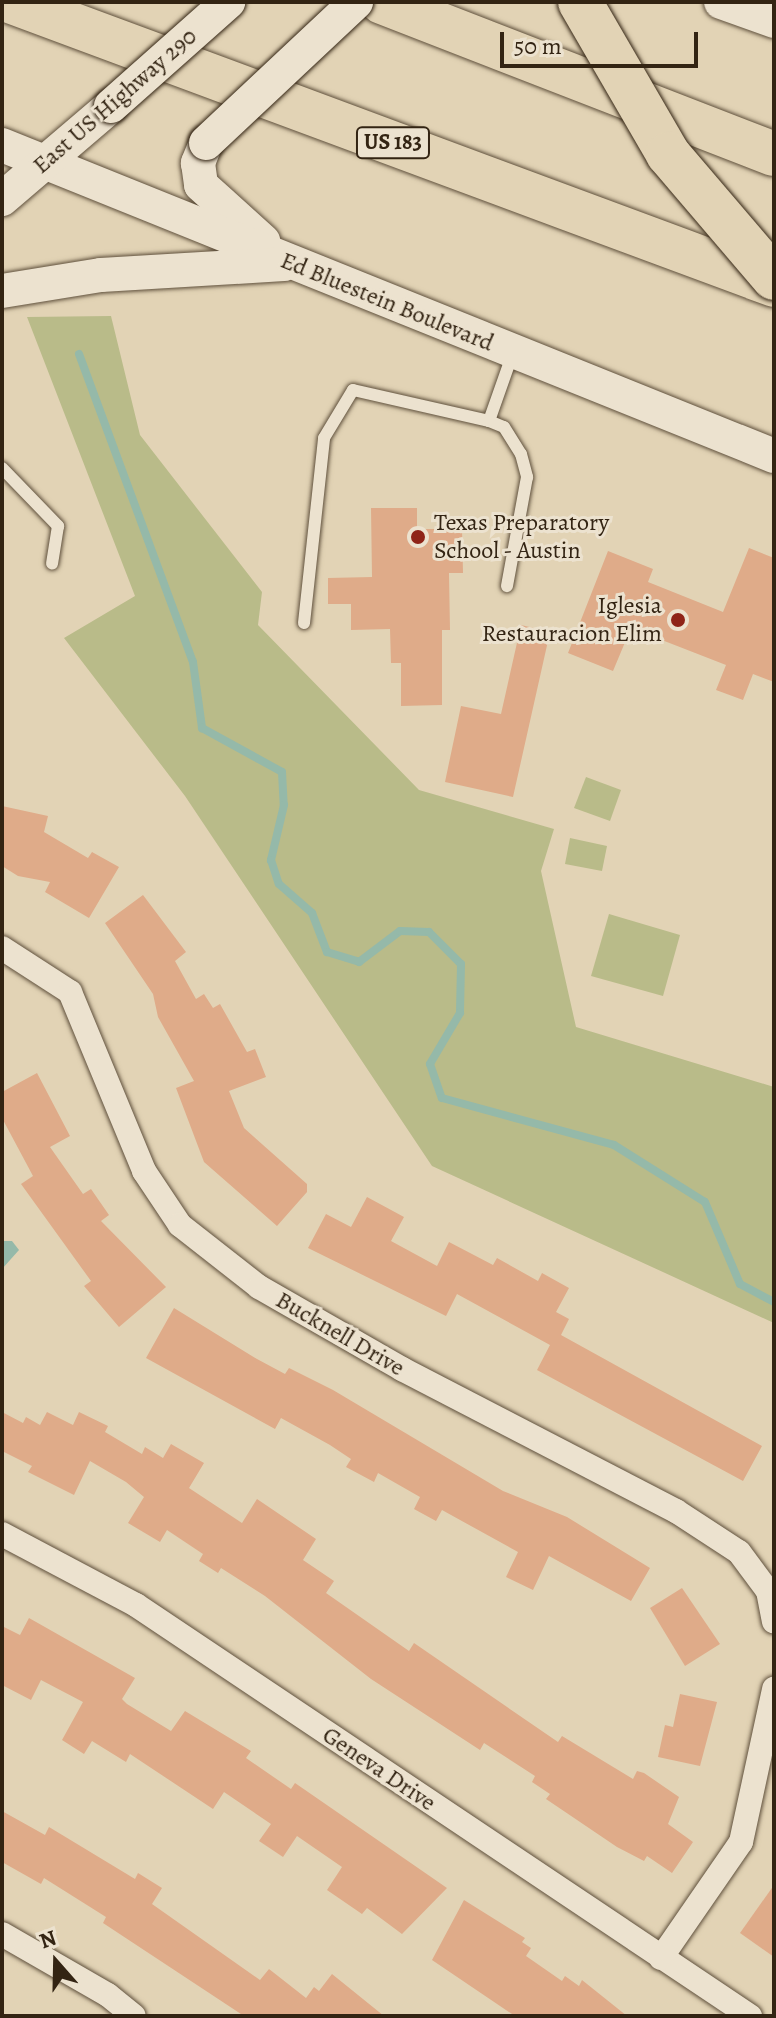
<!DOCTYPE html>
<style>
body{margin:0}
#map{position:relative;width:776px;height:2018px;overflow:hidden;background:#e2d3b5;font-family:Alegreya,serif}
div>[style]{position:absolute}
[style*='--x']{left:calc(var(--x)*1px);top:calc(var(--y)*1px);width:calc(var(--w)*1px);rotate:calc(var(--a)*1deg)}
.green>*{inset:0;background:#b9bb89}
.water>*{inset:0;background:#95b9a9}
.stream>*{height:8px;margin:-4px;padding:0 4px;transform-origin:4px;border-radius:4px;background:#95b9a9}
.building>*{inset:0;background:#dfab89}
.roads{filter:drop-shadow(0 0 2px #5f503c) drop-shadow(0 0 2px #5f503c)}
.service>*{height:12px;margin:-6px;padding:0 6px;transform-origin:6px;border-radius:6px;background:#ece2cf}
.minor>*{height:24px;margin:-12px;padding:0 12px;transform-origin:12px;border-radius:12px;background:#ece2cf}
.secondary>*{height:34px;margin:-17px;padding:0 17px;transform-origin:17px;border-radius:17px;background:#ece2cf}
.motorway>*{height:44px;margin:-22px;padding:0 22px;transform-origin:22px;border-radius:22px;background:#e2d3b5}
.bridges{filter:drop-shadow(0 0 2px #332413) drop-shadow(0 0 2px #332413)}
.secondary-bridge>*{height:34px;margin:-17px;padding:0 17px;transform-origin:17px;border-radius:17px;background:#ece2cf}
.motorway-bridge>*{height:44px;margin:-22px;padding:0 22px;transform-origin:22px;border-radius:22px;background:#e2d3b5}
.dots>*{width:22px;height:22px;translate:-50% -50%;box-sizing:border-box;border:4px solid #ece2cf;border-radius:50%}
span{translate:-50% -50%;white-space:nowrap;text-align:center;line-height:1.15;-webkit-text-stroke:6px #ece2cf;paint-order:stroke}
.shield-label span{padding:2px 6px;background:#ece2cf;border:2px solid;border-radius:6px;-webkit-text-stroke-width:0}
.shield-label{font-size:22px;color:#332413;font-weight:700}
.street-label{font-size:24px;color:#332413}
.poi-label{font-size:24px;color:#332413}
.left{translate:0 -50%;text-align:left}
.right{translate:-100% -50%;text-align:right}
.frame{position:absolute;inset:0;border:4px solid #332413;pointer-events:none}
.north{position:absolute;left:16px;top:1922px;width:80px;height:80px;-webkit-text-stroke:6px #ece2cf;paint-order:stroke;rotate:340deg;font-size:22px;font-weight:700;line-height:32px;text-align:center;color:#332413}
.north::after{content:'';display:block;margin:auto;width:28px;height:36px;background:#332413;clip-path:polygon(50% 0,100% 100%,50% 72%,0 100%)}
.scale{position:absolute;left:500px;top:32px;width:198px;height:36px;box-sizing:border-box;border:4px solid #332413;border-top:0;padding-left:10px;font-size:24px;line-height:28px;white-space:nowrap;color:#332413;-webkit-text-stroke:6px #ece2cf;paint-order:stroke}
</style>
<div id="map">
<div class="green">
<div style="clip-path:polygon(111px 316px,140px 435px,262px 592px,258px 625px,419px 790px,554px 829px,541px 871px,576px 1027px,774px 1087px,774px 1323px,432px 1166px,185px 796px,64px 638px,135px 596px,27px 317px)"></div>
<div style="clip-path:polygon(586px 777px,621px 790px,610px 821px,574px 808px)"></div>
<div style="clip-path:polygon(570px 838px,607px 846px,602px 871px,565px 864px)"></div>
<div style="clip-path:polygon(609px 914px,680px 935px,663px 996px,591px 976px)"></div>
</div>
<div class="water">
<div style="clip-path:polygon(2px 1241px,12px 1241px,19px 1250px,2px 1269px)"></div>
</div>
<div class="stream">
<div style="--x:79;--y:354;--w:328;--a:69.7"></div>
<div style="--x:193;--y:662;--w:67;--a:82.2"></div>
<div style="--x:202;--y:728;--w:91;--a:28.8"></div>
<div style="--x:282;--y:772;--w:33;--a:87"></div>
<div style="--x:284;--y:805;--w:57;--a:103.3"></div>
<div style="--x:271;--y:860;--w:25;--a:72"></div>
<div style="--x:279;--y:884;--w:44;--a:41.3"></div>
<div style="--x:312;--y:913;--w:42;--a:69"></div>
<div style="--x:327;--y:952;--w:34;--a:17"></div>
<div style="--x:359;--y:962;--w:51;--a:-37.1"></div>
<div style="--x:400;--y:931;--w:29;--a:2"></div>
<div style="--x:429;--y:932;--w:45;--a:45"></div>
<div style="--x:461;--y:964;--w:49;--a:91.2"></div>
<div style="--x:460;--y:1013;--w:59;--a:120.5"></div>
<div style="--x:430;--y:1064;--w:36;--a:71"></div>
<div style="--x:442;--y:1098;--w:178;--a:15.3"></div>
<div style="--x:614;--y:1145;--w:107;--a:32.1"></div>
<div style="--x:705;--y:1202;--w:89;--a:66.9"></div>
<div style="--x:740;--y:1284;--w:38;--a:28"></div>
</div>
<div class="building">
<div style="clip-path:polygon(371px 508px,417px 508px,417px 529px,462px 529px,463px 573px,449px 573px,450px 630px,442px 630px,442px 705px,401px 706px,401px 663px,391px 663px,390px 629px,351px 630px,351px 604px,328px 604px,328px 578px,372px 577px)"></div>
<div style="clip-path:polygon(749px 548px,774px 558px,774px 682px,753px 674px,743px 700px,716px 690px,726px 665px,631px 628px,613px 671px,568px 653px,608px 551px,653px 569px,648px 582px,723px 612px)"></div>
<div style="clip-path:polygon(521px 625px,550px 632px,513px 797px,445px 782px,461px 706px,501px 714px)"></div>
<div style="clip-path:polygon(2px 806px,48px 816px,44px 832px,88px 858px,92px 852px,119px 867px,89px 918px,45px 892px,50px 882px,18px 876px,2px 866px)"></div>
<div style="clip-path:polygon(143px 895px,186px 952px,175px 961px,196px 999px,204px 994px,213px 1008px,220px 1004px,247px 1052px,255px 1049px,266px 1077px,229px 1091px,244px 1128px,307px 1184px,307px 1192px,277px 1226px,204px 1162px,176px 1088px,194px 1081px,158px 1017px,153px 994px,105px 923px)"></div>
<div style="clip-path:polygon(37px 1073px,70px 1136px,50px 1147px,83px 1194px,91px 1189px,109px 1215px,101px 1221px,166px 1287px,119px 1327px,84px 1286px,91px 1281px,21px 1184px,33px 1176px,2px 1118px,2px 1092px)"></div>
<div style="clip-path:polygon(367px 1197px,404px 1217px,391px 1241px,437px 1266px,449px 1242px,493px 1265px,497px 1258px,538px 1281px,542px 1273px,569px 1288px,556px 1312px,569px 1319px,561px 1335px,762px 1446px,743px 1481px,537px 1370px,550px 1345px,457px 1294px,446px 1316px,308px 1248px,326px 1214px,351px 1227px)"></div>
<div style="clip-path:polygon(174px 1308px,257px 1359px,285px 1374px,289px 1368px,333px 1390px,503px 1491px,567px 1517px,650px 1568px,631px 1601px,549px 1556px,533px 1590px,506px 1577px,518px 1552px,442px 1510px,436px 1521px,414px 1509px,420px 1497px,378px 1473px,374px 1482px,346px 1467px,351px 1459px,330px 1445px,281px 1418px,275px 1429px,146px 1358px)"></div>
<div style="clip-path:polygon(2px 1412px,23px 1423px,26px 1417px,40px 1425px,47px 1412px,73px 1425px,79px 1412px,108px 1426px,105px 1432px,142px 1454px,145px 1447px,163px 1458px,171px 1444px,204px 1463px,189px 1488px,242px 1523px,257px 1499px,316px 1539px,303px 1560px,334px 1581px,326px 1593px,409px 1651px,414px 1643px,558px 1742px,562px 1736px,633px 1779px,637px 1771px,644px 1773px,679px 1797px,668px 1824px,693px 1842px,672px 1873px,647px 1856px,644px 1861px,617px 1847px,546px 1799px,550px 1794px,532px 1782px,535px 1776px,484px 1743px,480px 1750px,371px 1679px,265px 1596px,221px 1568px,218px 1573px,199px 1561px,203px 1554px,167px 1530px,160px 1542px,128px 1523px,144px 1497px,126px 1482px,90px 1461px,74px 1495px,28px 1472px,32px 1466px,2px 1451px)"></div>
<div style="clip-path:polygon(682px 1588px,720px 1644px,685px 1666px,650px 1608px)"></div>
<div style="clip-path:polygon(29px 1618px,135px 1678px,122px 1699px,127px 1704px,171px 1731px,185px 1711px,251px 1751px,246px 1758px,291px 1789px,295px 1783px,447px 1888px,402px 1934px,367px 1908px,362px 1914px,327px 1890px,342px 1867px,297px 1836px,283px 1857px,259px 1841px,271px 1824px,224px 1792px,213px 1809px,130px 1754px,126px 1762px,92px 1741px,84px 1754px,62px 1740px,83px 1702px,41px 1680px,31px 1700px,2px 1685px,2px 1626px,20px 1635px)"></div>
<div style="clip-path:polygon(680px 1694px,717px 1702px,700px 1766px,658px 1757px,665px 1725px,673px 1727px)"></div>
<div style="clip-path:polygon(2px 1811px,45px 1835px,49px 1827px,135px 1879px,138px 1873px,162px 1888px,152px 1904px,260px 1980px,269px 1969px,306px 1998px,314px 1987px,319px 1991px,332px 1974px,384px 2016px,244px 2016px,103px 1923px,106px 1917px,44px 1878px,41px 1884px,2px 1862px)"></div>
<div style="clip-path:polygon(774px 1885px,774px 1957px,740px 1933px)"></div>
<div style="clip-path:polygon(464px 1900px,525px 1938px,522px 1942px,531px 1948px,526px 1956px,562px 1981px,565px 1976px,579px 1986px,582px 1980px,627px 2016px,515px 2016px,432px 1960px)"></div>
</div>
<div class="roads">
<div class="service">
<div style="--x:489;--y:421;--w:16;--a:22"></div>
<div style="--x:504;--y:427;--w:32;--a:58"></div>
<div style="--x:521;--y:454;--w:24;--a:75"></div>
<div style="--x:527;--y:477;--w:111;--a:100.4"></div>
<div style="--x:2;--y:468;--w:81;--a:46"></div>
<div style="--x:58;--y:526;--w:38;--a:99"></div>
<div style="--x:304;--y:623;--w:186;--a:-83.8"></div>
<div style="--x:324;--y:438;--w:56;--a:-58.9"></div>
<div style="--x:353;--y:390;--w:139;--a:12.8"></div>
<div style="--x:489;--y:421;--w:72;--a:-70.6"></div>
</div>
<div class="minor">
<div style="--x:2;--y:948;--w:81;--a:32.9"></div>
<div style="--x:70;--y:992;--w:194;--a:67.5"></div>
<div style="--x:144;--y:1171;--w:65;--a:56.3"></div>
<div style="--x:180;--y:1225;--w:100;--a:38.1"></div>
<div style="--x:259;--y:1287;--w:165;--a:29.8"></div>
<div style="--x:402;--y:1369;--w:309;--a:27.4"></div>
<div style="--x:676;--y:1511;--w:75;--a:33.1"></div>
<div style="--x:739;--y:1552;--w:49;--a:53.4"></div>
<div style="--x:768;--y:1591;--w:31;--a:79"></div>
<div style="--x:2;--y:1534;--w:152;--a:27.9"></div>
<div style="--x:136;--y:1605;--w:739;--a:33.8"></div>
<div style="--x:2;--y:1934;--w:122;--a:29.9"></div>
<div style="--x:108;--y:1995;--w:33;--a:39"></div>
<div style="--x:661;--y:1958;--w:141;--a:-55.4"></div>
<div style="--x:741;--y:1842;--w:157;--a:-77.8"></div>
</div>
<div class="secondary">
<div style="--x:721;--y:2;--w:56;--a:19.7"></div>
<div style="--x:206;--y:143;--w:22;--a:112"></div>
<div style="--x:198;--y:163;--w:22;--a:82"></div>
<div style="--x:201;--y:185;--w:84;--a:42.1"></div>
<div style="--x:2;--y:145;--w:832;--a:21.94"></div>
<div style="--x:2;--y:199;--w:143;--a:-40.5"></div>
<div style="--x:2;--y:291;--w:100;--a:-9.2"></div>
<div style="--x:101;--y:275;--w:183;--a:-3.4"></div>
</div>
<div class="motorway">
<div style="--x:12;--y:2;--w:813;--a:20.37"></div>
<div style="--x:382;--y:2;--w:420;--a:21.2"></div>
</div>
</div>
<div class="bridges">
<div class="secondary-bridge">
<div style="--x:111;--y:106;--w:157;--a:-41.6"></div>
<div style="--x:206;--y:143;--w:206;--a:-43.2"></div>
</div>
<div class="motorway-bridge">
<div style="--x:580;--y:2;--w:176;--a:59.9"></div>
<div style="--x:668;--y:154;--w:163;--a:49.5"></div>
</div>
</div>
<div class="dots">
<div style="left:418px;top:537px;background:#8f2418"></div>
<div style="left:678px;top:620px;background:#8f2418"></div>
</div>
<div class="shield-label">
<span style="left:393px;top:143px">US 183</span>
</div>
<div class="street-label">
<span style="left:115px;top:101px;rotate:-41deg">East US Highway 290</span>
<span style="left:387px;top:302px;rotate:22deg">Ed Bluestein Boulevard</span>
<span style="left:340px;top:1334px;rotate:30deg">Bucknell Drive</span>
<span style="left:379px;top:1769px;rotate:34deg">Geneva Drive</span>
</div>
<div class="poi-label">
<span class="left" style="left:434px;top:537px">Texas Preparatory<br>School - Austin</span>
<span class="right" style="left:662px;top:620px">Iglesia<br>Restauracion Elim</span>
</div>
<div class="frame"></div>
<div class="north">N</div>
<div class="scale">50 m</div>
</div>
